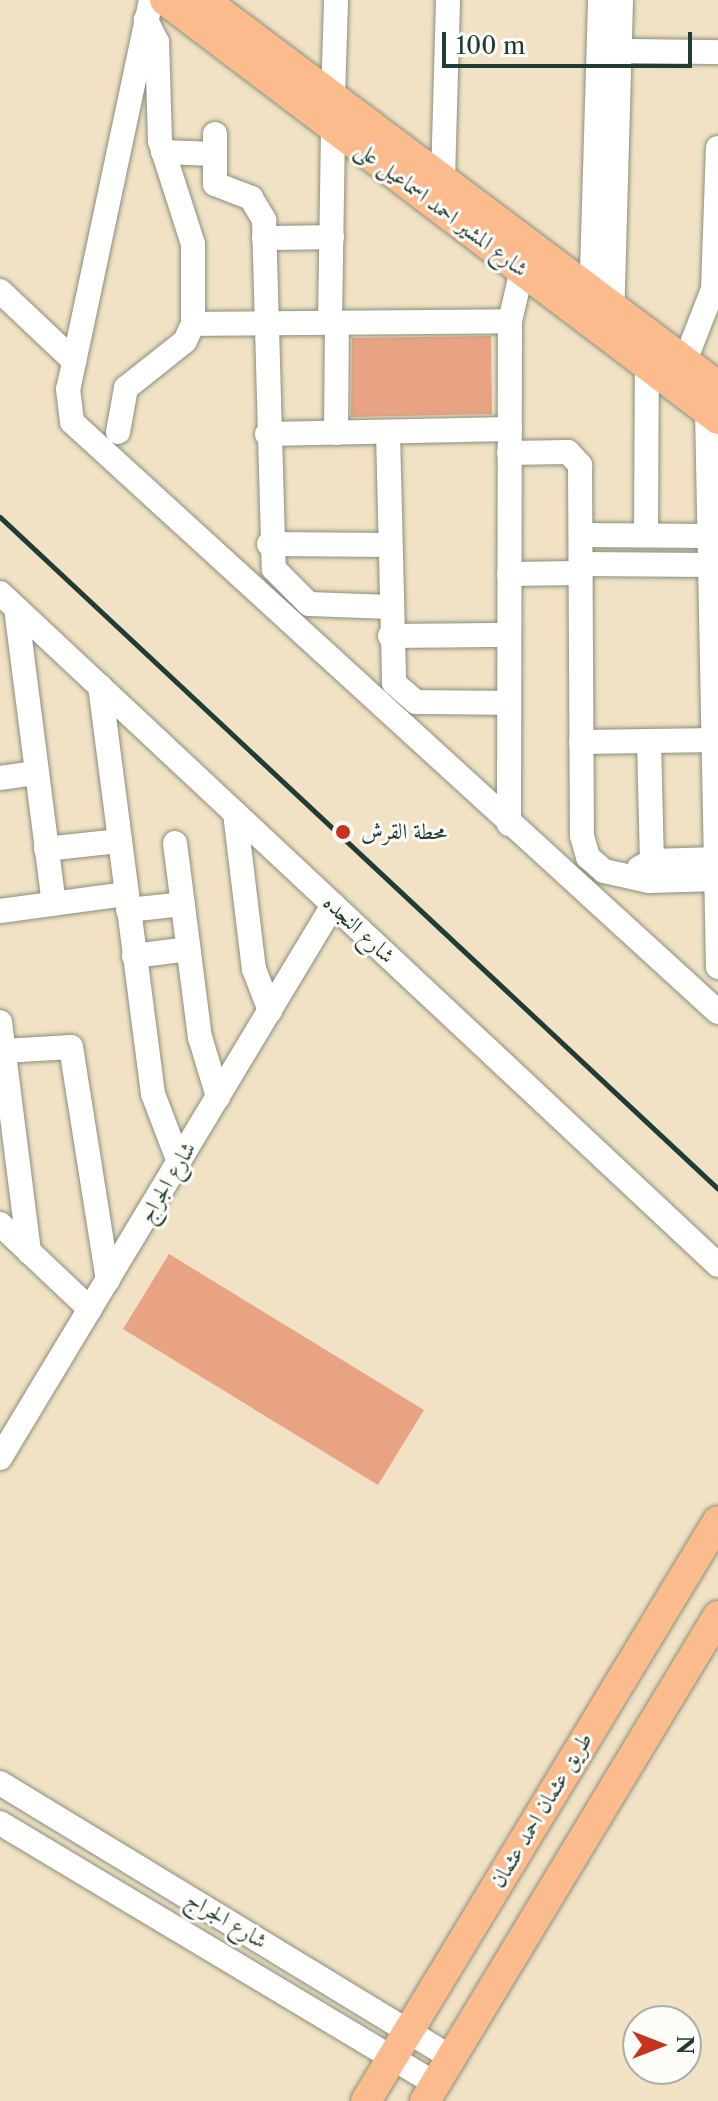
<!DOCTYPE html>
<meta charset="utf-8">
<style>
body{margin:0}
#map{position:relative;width:718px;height:2101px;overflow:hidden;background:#f1e2c5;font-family:"Libre Caslon Text",Amiri,serif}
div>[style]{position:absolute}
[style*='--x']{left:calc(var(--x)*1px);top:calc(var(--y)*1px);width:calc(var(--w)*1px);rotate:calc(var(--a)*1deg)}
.building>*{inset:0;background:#e8a383}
.roads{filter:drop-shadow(0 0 2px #88907c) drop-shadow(0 0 2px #88907c)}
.minor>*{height:24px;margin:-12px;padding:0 12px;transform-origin:12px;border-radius:12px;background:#fff}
.major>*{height:30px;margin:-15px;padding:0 15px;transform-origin:15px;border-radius:15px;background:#fbbb8c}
.rail>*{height:5px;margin:-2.5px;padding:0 2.5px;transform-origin:2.5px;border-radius:2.5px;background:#1f3d34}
.dots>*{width:22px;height:22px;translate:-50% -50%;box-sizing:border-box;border:4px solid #fdfcf7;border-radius:50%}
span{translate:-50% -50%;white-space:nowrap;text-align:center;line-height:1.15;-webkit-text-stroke:6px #fdfcf7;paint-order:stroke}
.street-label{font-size:22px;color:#1f3d34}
.poi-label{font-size:22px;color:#1f3d34}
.left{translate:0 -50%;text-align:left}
.north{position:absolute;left:622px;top:2005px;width:80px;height:80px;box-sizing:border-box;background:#fdfcf7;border:2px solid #a4b0a9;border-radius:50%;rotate:90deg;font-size:22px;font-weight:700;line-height:32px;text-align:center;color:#1f3d34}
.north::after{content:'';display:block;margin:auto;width:28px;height:36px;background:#c8321e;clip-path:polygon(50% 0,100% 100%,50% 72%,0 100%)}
.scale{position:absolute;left:442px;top:32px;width:250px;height:36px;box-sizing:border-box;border:4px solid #1f3d34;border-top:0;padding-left:10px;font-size:24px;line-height:28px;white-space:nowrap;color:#1f3d34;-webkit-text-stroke:6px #fdfcf7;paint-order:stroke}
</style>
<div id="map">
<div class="building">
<div style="clip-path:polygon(491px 336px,492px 414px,351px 417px,352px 338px)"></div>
<div style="clip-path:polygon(169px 1254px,424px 1410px,378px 1485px,123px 1329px)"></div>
</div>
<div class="roads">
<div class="minor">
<div style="--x:151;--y:0;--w:398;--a:102"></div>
<div style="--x:68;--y:389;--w:33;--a:83"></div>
<div style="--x:72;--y:422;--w:875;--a:42.41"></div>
<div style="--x:620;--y:51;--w:98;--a:0.6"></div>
<div style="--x:333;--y:97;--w:97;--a:-88.2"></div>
<div style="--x:215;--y:134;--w:50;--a:90"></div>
<div style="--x:215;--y:184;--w:39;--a:21"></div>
<div style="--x:251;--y:198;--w:26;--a:59"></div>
<div style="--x:264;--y:220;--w:349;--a:88.4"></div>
<div style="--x:274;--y:569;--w:49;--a:45"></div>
<div style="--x:309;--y:604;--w:81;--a:2.1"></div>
<div style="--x:163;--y:152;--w:51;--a:2.2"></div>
<div style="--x:443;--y:179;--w:179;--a:-88.4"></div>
<div style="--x:264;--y:238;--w:68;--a:-0.8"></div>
<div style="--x:0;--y:291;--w:102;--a:43.4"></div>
<div style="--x:591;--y:305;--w:305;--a:-88.3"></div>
<div style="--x:330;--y:322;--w:195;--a:-89.1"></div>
<div style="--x:612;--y:323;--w:323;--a:-88.4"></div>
<div style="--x:193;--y:324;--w:317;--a:-0.5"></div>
<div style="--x:685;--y:361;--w:77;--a:-68.7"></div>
<div style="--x:713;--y:289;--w:141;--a:-88"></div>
<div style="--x:707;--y:410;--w:557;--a:88.87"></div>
<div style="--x:118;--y:432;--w:45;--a:-79.7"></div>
<div style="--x:126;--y:388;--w:75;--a:-38.5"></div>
<div style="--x:185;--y:341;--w:19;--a:-65"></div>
<div style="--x:193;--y:324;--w:80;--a:-90"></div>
<div style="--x:193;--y:244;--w:108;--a:-107.8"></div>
<div style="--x:160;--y:141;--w:99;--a:-91.7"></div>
<div style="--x:157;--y:42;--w:25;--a:-117"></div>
<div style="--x:388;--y:432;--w:251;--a:88.6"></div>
<div style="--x:394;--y:683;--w:29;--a:41"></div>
<div style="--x:416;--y:702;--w:93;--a:0.6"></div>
<div style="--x:336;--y:433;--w:111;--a:-89.5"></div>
<div style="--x:267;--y:434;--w:243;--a:-1.2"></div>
<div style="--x:509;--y:453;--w:59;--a:-1"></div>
<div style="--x:568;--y:452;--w:18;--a:47"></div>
<div style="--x:580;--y:465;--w:371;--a:89.7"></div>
<div style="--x:582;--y:836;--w:22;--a:74"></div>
<div style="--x:588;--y:857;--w:21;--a:41"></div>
<div style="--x:604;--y:871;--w:46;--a:12.5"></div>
<div style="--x:649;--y:881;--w:69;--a:-1.7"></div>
<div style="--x:581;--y:535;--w:128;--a:0.4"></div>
<div style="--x:646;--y:535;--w:170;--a:-89.7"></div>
<div style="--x:269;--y:544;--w:121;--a:0.5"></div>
<div style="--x:581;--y:564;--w:128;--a:0.4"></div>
<div style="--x:509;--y:574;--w:72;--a:-0.8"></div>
<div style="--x:0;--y:593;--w:983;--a:43.1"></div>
<div style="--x:16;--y:608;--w:298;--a:82.7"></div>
<div style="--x:390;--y:636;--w:119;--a:-0.5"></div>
<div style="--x:100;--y:686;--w:411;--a:82.6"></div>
<div style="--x:153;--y:1094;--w:73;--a:69.1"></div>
<div style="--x:649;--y:741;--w:120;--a:88.6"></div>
<div style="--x:581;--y:742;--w:137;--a:-0.8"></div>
<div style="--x:0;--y:778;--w:36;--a:-8"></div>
<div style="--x:235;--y:813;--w:157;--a:83.1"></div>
<div style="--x:254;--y:969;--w:45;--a:69.1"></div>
<div style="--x:509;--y:824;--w:503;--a:-89.89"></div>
<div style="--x:510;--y:321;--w:52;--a:-76.8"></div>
<div style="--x:175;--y:843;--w:196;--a:82.7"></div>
<div style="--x:200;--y:1037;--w:63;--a:73.3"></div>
<div style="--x:46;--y:849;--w:72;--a:-6.3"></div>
<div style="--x:639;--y:868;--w:15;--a:-28"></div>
<div style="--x:652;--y:861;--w:66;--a:-1.7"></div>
<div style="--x:128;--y:910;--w:55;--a:-6.2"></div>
<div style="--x:0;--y:911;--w:126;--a:-7.7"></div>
<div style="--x:134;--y:956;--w:55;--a:-7.3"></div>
<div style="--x:0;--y:1022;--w:232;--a:82.8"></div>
<div style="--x:4;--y:1051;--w:67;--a:-3.4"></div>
<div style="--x:71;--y:1047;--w:236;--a:81"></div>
<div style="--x:0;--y:1224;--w:124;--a:43.4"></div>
<div style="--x:0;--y:1458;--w:646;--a:-58.94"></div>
<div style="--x:0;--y:1783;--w:529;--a:31.32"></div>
<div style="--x:0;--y:1823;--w:508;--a:30.91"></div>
</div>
<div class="major">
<div style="--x:165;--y:0;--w:694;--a:37.15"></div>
<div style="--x:204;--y:0;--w:643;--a:36.91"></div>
<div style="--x:366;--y:2101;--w:678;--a:-58.75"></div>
<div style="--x:425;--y:2101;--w:567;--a:-58.86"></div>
</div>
</div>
<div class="rail">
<div style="--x:0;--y:517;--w:983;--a:43.1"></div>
</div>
<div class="dots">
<div style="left:343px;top:832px;background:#c8321e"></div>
</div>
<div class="street-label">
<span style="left:442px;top:209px;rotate:37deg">شارع المشير احمد اسماعيل على</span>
<span style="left:359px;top:929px;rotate:43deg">شارع النجده</span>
<span style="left:167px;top:1182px;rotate:-59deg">شارع الجراج</span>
<span style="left:541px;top:1810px;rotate:-59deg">طريق عثمان احمد عثمان</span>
<span style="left:227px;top:1920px;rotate:31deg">شارع الجراج</span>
</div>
<div class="poi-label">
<span class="left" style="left:361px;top:832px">محطة القرش</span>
</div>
<div class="north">N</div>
<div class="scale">100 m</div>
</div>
